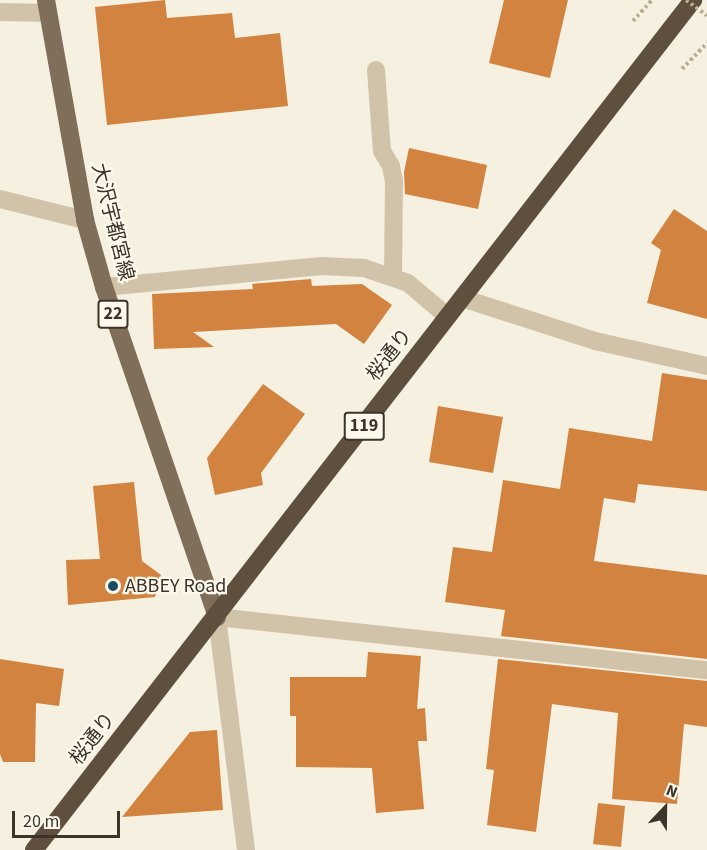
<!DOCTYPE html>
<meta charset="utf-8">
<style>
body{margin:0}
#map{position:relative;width:707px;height:850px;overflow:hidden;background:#f5f0df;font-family:"Source Sans 3","Noto Sans JP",sans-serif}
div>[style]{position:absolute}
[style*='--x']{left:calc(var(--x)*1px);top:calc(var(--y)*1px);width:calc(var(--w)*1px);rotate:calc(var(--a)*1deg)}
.building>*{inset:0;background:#d38340}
.path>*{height:4px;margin-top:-2px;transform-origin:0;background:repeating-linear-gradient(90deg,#bcad92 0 3px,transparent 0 6px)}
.minor>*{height:18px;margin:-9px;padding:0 9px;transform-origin:9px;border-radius:9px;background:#d0c3a9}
.major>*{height:18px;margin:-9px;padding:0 9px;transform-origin:9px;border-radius:9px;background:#7f6e59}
.highway>*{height:18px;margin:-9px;padding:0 9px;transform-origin:9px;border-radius:9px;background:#5e4f3f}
.path-bridge>*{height:4px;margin-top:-2px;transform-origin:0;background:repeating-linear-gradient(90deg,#bcad92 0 3px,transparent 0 6px)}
.dots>*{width:16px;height:16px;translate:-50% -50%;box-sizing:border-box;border:3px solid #fcf8ec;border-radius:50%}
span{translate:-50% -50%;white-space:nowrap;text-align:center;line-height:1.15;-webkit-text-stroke:4.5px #fcf8ec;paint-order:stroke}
.shield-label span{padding:2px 4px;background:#fcf8ec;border:2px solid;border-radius:4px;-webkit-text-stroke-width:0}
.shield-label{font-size:18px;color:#3c3329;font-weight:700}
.street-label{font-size:20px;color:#3c3329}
.poi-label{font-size:20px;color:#3c3329}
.left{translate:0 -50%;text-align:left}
.north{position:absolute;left:635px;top:778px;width:60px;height:60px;-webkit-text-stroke:4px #fcf8ec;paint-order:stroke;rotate:22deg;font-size:16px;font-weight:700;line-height:24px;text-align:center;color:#3c3329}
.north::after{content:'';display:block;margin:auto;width:21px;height:27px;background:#3c3329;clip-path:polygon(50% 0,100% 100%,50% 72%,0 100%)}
.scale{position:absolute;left:12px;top:811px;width:108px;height:27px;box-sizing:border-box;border:3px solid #3c3329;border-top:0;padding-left:8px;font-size:18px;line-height:21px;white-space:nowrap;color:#3c3329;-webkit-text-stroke:4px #fcf8ec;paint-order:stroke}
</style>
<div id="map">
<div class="building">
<div style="clip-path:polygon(165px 0,167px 18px,232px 13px,235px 38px,280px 33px,288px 106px,107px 125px,95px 7px)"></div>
<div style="clip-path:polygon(504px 0,568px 0,550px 78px,489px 63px)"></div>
<div style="clip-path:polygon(409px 148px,487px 165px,478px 209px,405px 194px,404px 172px)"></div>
<div style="clip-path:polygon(674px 209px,707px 231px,707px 319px,647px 303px,661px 250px,651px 243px)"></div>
<div style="clip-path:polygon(311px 279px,312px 286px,362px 284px,392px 305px,364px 344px,336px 324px,193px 332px,214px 347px,154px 349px,152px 294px,253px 289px,252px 284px)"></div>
<div style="clip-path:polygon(662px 373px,707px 380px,707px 491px,638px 484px,635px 503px,604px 498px,594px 561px,707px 575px,707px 659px,501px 636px,505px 610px,445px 602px,453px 547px,492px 552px,503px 480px,560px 489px,569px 428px,652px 441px)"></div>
<div style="clip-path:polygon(263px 384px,305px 414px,261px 473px,263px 485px,215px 495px,207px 458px)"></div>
<div style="clip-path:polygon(438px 406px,503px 417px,493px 473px,429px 462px)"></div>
<div style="clip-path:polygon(134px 482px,142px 561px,161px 575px,155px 597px,68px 605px,66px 560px,100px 559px,93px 486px)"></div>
<div style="clip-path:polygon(368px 652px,421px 656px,417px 709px,425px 708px,427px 741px,418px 741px,424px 809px,376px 813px,372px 768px,296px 767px,296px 716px,290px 716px,290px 677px,366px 677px)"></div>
<div style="clip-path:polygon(0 659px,64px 669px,59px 706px,36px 703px,35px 762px,3px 762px,0 754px)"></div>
<div style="clip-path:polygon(498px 659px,707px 681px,707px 727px,684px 724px,677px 804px,612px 799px,618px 713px,552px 704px,536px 832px,487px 825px,494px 770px,486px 769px)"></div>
<div style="clip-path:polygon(217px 730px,223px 810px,122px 817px,190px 732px)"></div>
<div style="clip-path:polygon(598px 803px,625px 806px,621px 847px,593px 844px)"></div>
</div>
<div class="path">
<div style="--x:633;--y:21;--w:28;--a:-48"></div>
<div style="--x:682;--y:69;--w:36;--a:-46"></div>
</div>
<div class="minor">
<div style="--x:0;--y:12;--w:48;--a:1.2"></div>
<div style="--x:376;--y:70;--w:81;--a:85.8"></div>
<div style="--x:382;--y:151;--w:17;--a:59"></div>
<div style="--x:391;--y:166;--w:16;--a:79"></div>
<div style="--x:394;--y:182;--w:93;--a:90.6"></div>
<div style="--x:0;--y:199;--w:88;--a:13.9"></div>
<div style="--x:104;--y:287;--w:219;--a:-5.5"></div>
<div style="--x:322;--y:266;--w:42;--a:2.7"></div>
<div style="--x:364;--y:268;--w:46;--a:18.8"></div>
<div style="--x:408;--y:283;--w:52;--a:40.4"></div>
<div style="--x:462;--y:298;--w:140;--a:17.9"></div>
<div style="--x:595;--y:341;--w:115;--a:12.6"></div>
<div style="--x:246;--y:850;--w:235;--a:-97.1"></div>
<div style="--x:217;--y:617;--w:493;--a:6.2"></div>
</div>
<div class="major">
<div style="--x:46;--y:0;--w:223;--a:79.9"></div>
<div style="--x:85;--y:220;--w:70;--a:74.2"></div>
<div style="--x:104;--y:287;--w:349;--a:71.1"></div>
</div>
<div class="highway">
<div style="--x:34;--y:850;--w:1076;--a:-52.21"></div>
</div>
<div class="path-bridge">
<div style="--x:686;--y:0;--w:26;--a:37"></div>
</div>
<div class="dots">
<div style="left:113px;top:586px;background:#194e63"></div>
</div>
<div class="shield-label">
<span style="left:113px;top:314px">22</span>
<span style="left:364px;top:426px">119</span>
</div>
<div class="street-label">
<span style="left:112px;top:222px;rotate:76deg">大沢宇都宮線</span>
<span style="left:390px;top:355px;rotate:-52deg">桜通り</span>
<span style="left:93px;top:739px;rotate:-52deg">桜通り</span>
</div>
<div class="poi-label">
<span class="left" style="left:125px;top:586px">ABBEY Road</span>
</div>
<div class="north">N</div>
<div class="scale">20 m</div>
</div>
